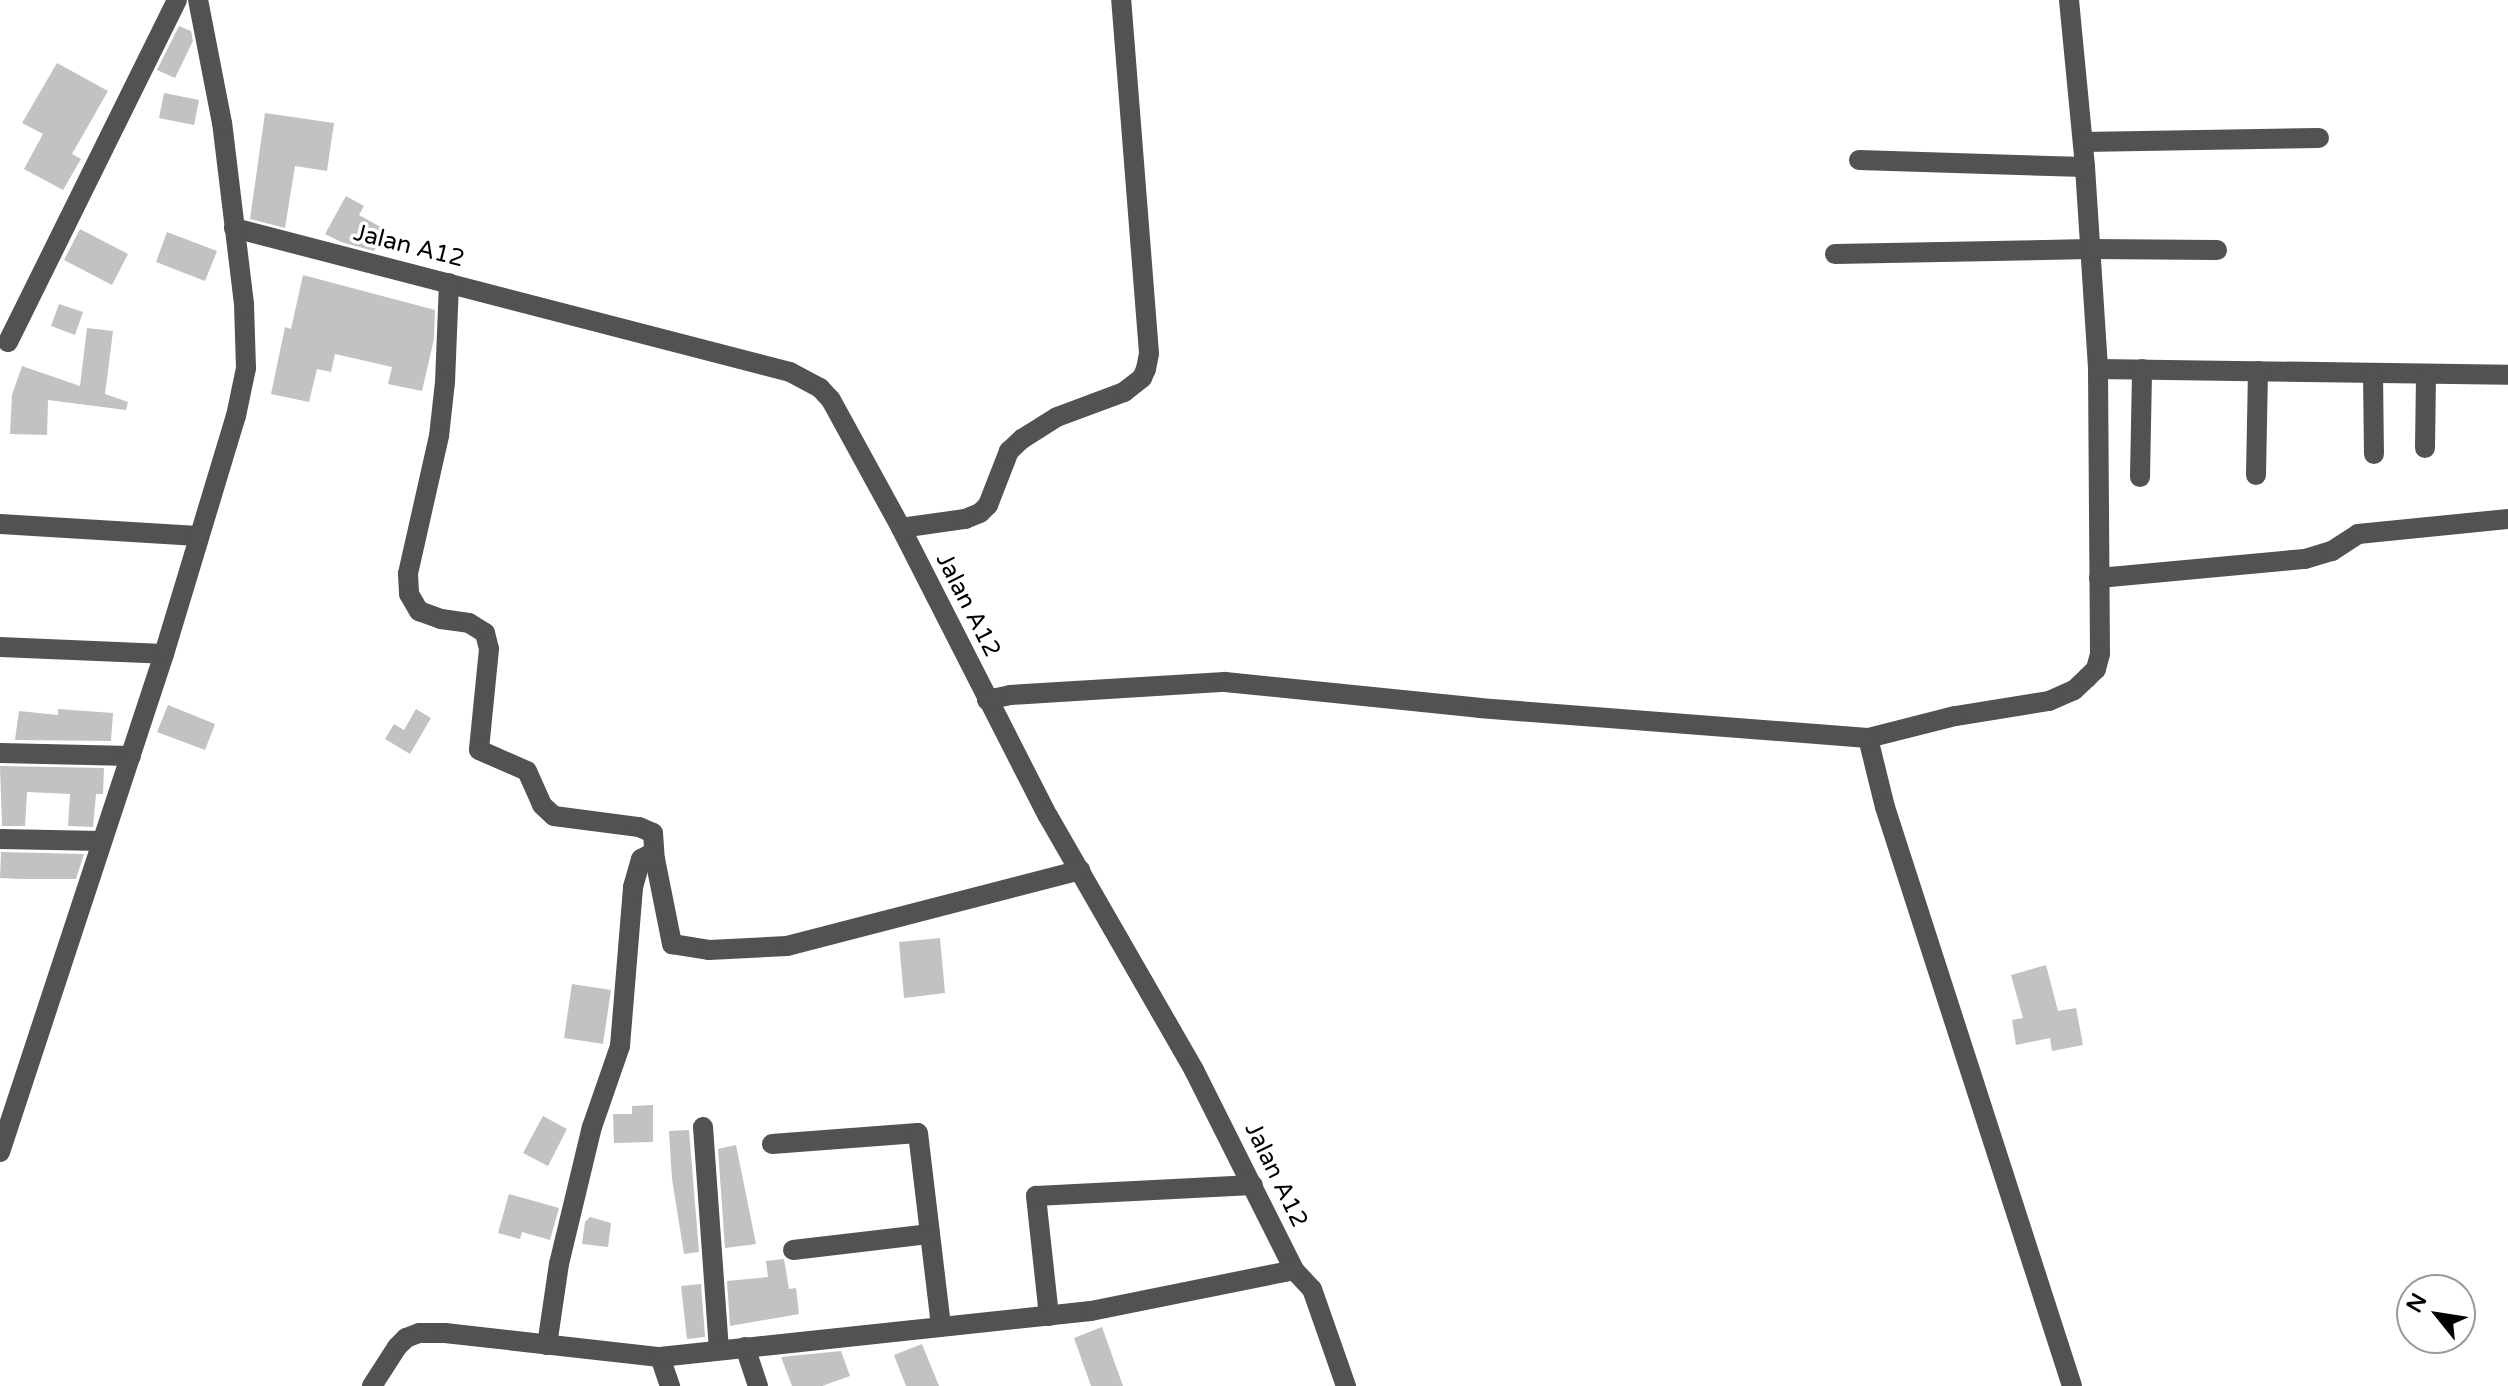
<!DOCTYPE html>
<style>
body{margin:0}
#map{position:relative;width:2508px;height:1386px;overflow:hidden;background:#fff;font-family:"Varela Round",sans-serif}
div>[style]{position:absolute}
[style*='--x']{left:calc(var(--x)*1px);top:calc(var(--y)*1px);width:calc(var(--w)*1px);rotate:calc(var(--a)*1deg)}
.building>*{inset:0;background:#c2c2c2}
.minor>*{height:20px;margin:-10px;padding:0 10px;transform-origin:10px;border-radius:10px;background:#525252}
span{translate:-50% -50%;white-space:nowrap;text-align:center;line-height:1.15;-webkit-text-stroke:7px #fff;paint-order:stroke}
.street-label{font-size:24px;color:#000}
.north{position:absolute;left:2396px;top:1274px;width:80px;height:80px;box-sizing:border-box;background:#fff;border:2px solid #999;border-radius:50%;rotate:300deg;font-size:22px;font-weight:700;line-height:32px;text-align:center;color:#000}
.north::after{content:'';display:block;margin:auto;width:28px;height:36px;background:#000;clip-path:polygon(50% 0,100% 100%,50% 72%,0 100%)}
</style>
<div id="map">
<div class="building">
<div style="clip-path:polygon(179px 26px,191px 31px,193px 41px,175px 78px,157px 70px)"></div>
<div style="clip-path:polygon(57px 63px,108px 91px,72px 154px,81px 159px,63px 190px,24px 169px,43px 134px,22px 123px)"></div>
<div style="clip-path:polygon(164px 93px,199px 100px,194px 125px,159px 118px)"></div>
<div style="clip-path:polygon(265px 113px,334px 123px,327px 171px,295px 166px,285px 228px,250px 219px)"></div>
<div style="clip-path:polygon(346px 196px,364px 206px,359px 215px,386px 230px,374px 251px,341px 242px,325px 234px)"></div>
<div style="clip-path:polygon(80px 229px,128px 254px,112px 285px,64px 260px)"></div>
<div style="clip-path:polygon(167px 232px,217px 251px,205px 281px,156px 262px)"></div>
<div style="clip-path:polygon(303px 275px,435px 310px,434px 339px,422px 391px,388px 384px,392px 367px,335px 354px,331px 372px,317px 369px,309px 402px,271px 394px,285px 327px,291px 329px)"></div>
<div style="clip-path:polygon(59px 304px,83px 312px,75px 335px,51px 326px)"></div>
<div style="clip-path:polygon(87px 328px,113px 331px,105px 394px,128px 402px,126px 410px,48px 400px,47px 435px,10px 434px,12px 395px,22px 366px,80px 386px)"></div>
<div style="clip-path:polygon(168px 705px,215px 724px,205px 750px,157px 732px)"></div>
<div style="clip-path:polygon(58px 709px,113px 713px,111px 741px,15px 740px,19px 711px,58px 715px)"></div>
<div style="clip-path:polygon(416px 709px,431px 718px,410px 754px,385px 739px,394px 724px,404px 730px)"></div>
<div style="clip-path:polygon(0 766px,104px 768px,103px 794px,96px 794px,93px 827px,68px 826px,70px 794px,27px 792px,25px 826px,2px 826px)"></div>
<div style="clip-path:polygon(1px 852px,84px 854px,76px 879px,22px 879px,0 878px)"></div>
<div style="clip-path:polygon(940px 938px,945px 993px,904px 998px,899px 942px)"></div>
<div style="clip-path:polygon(2046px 965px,2058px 1011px,2076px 1008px,2083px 1045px,2052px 1051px,2050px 1038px,2016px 1045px,2012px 1020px,2023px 1018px,2011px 975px)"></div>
<div style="clip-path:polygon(572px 984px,611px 990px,603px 1044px,564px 1038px)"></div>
<div style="clip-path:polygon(653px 1105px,653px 1142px,614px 1143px,613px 1114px,632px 1114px,632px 1106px)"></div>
<div style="clip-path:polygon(543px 1116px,567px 1129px,548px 1166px,523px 1153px)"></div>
<div style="clip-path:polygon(689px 1130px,699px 1252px,684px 1254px,672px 1179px,669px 1131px)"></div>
<div style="clip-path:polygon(736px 1145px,756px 1244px,725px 1248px,718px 1149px)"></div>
<div style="clip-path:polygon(509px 1194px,559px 1208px,550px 1240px,522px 1232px,520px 1239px,498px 1233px)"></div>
<div style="clip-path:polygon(590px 1217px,611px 1223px,608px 1247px,582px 1244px,585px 1222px)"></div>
<div style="clip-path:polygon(784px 1259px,789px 1289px,796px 1288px,799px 1314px,730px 1326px,727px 1281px,768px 1277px,766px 1261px)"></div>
<div style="clip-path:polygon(701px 1284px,705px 1337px,687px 1339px,681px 1286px)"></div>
<div style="clip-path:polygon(1102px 1327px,1123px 1386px,1091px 1386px,1074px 1338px)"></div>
<div style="clip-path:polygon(922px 1344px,939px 1386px,906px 1386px,894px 1355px)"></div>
<div style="clip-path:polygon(841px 1351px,850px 1376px,822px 1386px,792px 1386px,781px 1357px)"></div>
</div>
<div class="minor">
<div style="--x:2069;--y:0;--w:168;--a:84.5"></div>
<div style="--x:2085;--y:167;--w:202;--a:86.3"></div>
<div style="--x:2098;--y:369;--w:285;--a:89.6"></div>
<div style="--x:2100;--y:654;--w:16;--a:105"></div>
<div style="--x:2096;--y:669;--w:13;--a:135"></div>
<div style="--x:2087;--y:678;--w:18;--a:137"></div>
<div style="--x:2074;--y:690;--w:27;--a:156"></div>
<div style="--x:2049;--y:701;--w:95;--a:170.9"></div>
<div style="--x:1955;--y:716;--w:90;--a:165.8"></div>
<div style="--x:1868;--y:738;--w:71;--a:76.2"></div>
<div style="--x:1885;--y:807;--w:608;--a:72.1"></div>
<div style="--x:2083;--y:142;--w:236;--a:-1"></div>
<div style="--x:1859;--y:160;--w:226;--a:1.8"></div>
<div style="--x:234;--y:228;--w:574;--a:14.52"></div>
<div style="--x:790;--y:372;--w:34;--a:28"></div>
<div style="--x:820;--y:388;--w:16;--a:47"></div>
<div style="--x:831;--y:400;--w:146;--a:61.3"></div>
<div style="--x:901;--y:528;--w:323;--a:63"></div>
<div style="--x:1048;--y:816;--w:293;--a:60.1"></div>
<div style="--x:1194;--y:1070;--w:224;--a:63.4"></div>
<div style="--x:1294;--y:1270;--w:26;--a:47"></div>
<div style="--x:1312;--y:1289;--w:103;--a:70.7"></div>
<div style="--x:1835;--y:254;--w:255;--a:-1.1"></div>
<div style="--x:2090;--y:249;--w:127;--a:0.5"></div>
<div style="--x:449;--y:283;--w:99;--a:92.3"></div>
<div style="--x:445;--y:382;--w:54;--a:96.3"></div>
<div style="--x:439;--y:436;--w:141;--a:102.7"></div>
<div style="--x:408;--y:574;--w:20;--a:87"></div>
<div style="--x:409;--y:594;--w:20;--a:60"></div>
<div style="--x:419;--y:611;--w:23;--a:20"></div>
<div style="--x:441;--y:619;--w:28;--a:8"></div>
<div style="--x:469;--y:623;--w:19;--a:32"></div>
<div style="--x:485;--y:633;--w:16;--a:76"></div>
<div style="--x:489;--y:649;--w:101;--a:95.7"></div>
<div style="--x:479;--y:750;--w:52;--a:23.6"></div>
<div style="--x:527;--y:771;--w:37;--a:66"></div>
<div style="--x:542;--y:805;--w:16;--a:43"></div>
<div style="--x:554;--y:816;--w:86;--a:7.4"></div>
<div style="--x:639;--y:827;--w:15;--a:23"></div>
<div style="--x:653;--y:833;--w:26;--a:86"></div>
<div style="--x:655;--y:859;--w:87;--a:78.7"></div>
<div style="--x:672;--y:944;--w:37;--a:9"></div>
<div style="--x:709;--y:950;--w:78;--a:-2.9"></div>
<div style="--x:787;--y:946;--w:303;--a:-14.5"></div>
<div style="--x:8;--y:342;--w:381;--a:-63.7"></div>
<div style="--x:2098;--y:369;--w:410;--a:0.8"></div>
<div style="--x:2373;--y:373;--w:81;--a:89.3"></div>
<div style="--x:2425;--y:448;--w:74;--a:-89.2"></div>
<div style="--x:2256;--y:475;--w:104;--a:-88.9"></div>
<div style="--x:2140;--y:477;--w:108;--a:-88.9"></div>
<div style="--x:0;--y:524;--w:198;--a:3.5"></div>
<div style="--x:901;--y:528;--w:65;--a:-8"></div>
<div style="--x:965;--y:519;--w:16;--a:-22"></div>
<div style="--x:980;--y:513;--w:11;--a:-45"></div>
<div style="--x:988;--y:505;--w:58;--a:-68.7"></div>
<div style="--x:1009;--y:451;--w:18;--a:-43"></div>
<div style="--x:1022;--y:439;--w:41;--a:-32.2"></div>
<div style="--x:1057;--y:417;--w:72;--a:-20.5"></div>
<div style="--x:1124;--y:392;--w:23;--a:-38"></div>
<div style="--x:1142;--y:378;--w:10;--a:-66"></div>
<div style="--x:1146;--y:369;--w:16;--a:-79"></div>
<div style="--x:1149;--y:353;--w:354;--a:-94.5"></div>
<div style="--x:2099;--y:578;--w:207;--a:-5.3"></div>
<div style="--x:2305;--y:559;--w:28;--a:-17"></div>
<div style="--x:2332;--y:551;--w:31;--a:-33"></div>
<div style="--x:2358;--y:534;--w:151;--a:-5.7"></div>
<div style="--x:0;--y:647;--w:164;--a:2.4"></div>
<div style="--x:987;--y:700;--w:24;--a:-12"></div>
<div style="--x:1010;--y:695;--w:215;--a:-3.5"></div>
<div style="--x:1225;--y:682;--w:255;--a:5.8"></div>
<div style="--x:1479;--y:708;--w:390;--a:4.4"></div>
<div style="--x:0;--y:753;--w:131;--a:1.3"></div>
<div style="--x:0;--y:839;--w:102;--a:1.1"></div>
<div style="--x:703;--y:1127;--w:222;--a:85.9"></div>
<div style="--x:772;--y:1144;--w:146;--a:-4.3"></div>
<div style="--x:918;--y:1133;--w:195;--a:83.2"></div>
<div style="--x:0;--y:1152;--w:524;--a:-71.77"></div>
<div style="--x:164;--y:654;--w:249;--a:-73.2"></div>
<div style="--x:236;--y:416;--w:49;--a:-78.2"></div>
<div style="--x:246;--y:368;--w:64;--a:-91.8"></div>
<div style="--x:244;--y:304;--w:182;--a:-96.9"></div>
<div style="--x:222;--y:123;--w:125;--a:-101"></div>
<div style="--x:793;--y:1250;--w:138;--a:-6.7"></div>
<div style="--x:1049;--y:1316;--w:121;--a:-96.2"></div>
<div style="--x:1036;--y:1196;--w:217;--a:-2.9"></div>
<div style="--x:547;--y:1345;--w:82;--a:-81.6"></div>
<div style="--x:559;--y:1264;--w:141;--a:-76.5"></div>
<div style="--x:592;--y:1127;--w:86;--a:-70.9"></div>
<div style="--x:620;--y:1046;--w:160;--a:-85.3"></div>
<div style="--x:633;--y:887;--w:29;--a:-74"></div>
<div style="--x:641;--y:859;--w:9;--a:-27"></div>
<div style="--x:649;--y:855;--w:7;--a:34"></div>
<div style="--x:745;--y:1347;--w:41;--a:71.6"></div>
<div style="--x:660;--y:1357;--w:31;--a:71"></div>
<div style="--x:372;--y:1386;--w:46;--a:-57.3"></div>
<div style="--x:397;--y:1347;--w:13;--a:-45"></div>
<div style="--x:406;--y:1338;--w:14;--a:-21"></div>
<div style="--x:419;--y:1333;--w:26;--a:0"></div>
<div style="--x:445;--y:1333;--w:216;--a:6.4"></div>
<div style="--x:660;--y:1357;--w:433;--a:-6.1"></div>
<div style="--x:1091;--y:1311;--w:207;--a:-11.4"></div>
</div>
<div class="street-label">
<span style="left:409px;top:246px;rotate:14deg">Jalan A12</span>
<span style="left:968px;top:605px;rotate:63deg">Jalan A12</span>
<span style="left:1276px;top:1175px;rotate:64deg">Jalan A12</span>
</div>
<div class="north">N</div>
</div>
